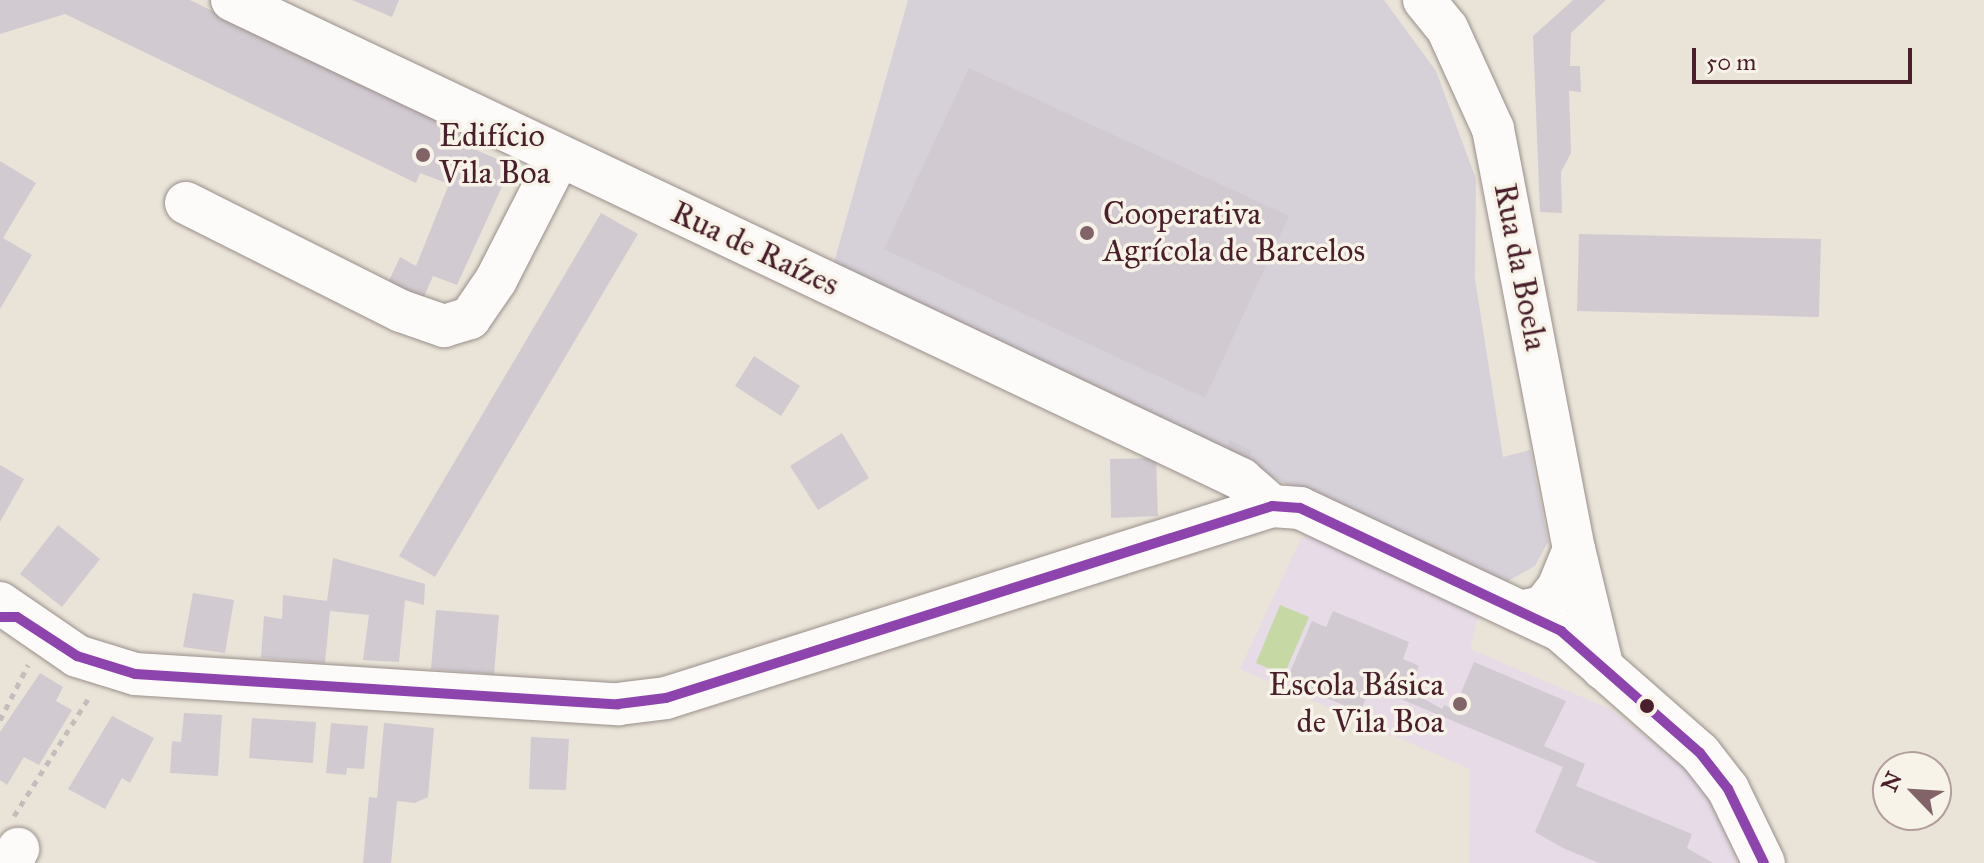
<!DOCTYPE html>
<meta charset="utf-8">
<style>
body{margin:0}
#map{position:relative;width:1984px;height:863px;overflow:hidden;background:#eae4d8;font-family:"IM FELL Great Primer",serif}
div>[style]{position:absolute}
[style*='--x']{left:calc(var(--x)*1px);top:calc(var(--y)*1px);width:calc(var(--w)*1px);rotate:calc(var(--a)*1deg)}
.built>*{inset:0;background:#e6dbe7}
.industrial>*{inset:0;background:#d6d0d9}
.green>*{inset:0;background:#c6d8a4}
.building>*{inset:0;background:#d1cad1}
.path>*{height:5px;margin-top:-2.5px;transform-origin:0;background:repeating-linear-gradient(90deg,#c3bdbc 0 6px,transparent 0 12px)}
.roads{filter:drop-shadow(0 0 2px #998f8b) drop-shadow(0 0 2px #998f8b)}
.minor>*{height:42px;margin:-21px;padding:0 21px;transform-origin:21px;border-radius:21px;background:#fcfbf9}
.bus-1>*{height:10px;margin:-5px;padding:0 5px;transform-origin:5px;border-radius:5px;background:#8e44ad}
.dots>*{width:22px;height:22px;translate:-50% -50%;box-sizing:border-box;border:4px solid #f7f3e8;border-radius:50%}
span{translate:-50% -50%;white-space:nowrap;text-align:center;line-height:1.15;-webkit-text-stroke:7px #f7f3e8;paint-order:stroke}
.poi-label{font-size:32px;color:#4a1f2b}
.left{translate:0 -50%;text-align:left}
.right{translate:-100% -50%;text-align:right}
.street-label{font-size:32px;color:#4a1f2b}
.north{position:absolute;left:1872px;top:751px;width:80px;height:80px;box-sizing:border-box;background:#f7f3e8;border:2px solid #b29e9c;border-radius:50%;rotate:295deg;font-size:22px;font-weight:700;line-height:32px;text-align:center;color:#4a1f2b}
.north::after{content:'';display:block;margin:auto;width:28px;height:36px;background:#826468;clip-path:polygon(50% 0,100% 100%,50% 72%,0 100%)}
.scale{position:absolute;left:1692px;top:48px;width:220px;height:36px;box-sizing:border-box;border:4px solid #4a1f2b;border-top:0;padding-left:10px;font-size:24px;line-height:28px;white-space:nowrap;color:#4a1f2b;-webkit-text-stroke:6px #f7f3e8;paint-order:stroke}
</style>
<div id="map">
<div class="built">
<div style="clip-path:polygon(1319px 536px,1480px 608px,1470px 649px,1610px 709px,1631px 725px,1687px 769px,1710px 798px,1737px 863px,1469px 863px,1470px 769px,1240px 669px,1301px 538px)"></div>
</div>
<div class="industrial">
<div style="clip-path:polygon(908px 0,1384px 0,1436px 71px,1476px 179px,1475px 279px,1503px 457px,1530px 450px,1548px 542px,1535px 566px,1503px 584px,831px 273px)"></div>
</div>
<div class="green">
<div style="clip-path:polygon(1280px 605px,1309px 617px,1284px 675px,1256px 663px)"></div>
</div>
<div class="building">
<div style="clip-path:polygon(0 0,190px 0,468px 136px,464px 145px,512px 165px,457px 285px,433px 276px,422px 301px,387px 285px,400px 257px,416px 266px,449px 184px,420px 173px,416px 183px,65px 14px,0 34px)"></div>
<div style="clip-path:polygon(352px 0,399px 0,392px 17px)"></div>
<div style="clip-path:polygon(1573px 0,1606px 0,1571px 33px,1570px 66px,1580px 66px,1581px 92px,1569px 91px,1571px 153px,1561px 172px,1562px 213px,1540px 212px,1533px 36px)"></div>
<div style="clip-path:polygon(969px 68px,1289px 216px,1205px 398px,884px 249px)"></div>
<div style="clip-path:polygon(0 161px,36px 183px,3px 238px,32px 255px,0 309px)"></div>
<div style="clip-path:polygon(601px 213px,638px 234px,435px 577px,399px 556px)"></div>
<div style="clip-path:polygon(1579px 234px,1821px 239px,1819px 317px,1577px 311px)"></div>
<div style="clip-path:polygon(754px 356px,800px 386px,781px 416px,735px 386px)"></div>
<div style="clip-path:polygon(842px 433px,869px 478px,818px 510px,790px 466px)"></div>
<div style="clip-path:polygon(1230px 440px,1252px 451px,1244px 466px,1222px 456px)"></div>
<div style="clip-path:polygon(1156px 458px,1158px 516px,1111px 518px,1110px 459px)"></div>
<div style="clip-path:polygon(0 465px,24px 479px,0 522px)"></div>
<div style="clip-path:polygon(58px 525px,100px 559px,62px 607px,20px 574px)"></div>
<div style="clip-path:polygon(333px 558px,425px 584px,424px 605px,405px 600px,399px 662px,363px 660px,369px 615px,330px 611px,325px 663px,261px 658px,264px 616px,282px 619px,283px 595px,327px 601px)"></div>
<div style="clip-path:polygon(193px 593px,234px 600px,225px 653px,183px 647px)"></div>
<div style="clip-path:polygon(436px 610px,499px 615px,494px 674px,431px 669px)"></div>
<div style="clip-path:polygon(1333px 611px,1409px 642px,1403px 659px,1419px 666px,1408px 690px,1442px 709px,1444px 705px,1454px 709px,1474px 662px,1566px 701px,1544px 746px,1585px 764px,1576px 786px,1692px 834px,1687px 848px,1713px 863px,1599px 863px,1563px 848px,1535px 832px,1563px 767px,1372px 687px,1375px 676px,1360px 712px,1286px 681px,1312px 621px,1326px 627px)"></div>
<div style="clip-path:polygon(40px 673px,63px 687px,56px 701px,72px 710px,39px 765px,24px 757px,7px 785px,0 780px,0 732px)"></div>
<div style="clip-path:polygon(184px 713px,222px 715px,218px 776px,170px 773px,172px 741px,181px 742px)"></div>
<div style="clip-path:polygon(112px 716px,154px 738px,130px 783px,122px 778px,105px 809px,68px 789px)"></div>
<div style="clip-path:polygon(252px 718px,316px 722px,313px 763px,249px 758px)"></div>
<div style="clip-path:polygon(331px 723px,368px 726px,364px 769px,347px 768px,346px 775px,326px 773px)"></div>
<div style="clip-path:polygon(384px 723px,434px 728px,428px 797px,415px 803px,397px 801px,391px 863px,363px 863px,369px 797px,377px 798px)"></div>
<div style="clip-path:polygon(531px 737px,569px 739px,566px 790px,529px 789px)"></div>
</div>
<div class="path">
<div style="--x:0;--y:720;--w:62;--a:-63"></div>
<div style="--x:14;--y:816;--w:142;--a:-57.7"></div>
</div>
<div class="roads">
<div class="minor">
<div style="--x:232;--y:0;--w:1117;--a:25.39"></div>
<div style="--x:1241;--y:479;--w:41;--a:41.1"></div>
<div style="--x:1424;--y:0;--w:36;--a:51"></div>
<div style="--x:1447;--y:28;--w:111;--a:65.5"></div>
<div style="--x:1493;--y:129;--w:428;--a:79.1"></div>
<div style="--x:186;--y:203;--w:241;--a:26.7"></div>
<div style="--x:401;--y:311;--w:46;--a:19.2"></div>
<div style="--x:444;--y:326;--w:27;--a:-17"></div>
<div style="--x:470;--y:318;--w:46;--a:-55.6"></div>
<div style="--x:496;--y:280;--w:138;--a:-62.9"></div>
<div style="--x:0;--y:603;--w:93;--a:34.5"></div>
<div style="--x:77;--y:656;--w:61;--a:17.2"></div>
<div style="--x:135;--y:674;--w:484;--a:3.6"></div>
<div style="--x:618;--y:704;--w:48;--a:-7.1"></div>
<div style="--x:666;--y:698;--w:636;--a:-17.58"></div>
<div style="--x:1272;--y:506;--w:28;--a:4"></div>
<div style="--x:1300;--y:508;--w:289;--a:25.2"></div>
<div style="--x:1561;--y:631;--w:185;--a:41.3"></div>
<div style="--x:1700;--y:753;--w:46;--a:52.1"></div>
<div style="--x:1728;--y:789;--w:82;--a:64.1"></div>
<div style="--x:1524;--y:611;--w:19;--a:-12"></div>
<div style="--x:1543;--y:607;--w:24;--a:-52"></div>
<div style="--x:1558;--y:588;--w:42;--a:-67.7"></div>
<div style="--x:1574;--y:549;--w:123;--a:76.4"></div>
<div style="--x:11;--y:863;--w:16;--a:-63"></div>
</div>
</div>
<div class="bus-1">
<div style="--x:0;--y:617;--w:17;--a:0"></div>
<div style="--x:17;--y:617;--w:72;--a:33"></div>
<div style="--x:77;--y:656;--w:61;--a:17.2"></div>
<div style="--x:135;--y:674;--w:484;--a:3.6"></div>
<div style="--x:618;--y:704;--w:48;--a:-7.1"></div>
<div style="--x:666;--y:698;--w:636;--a:-17.58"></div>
<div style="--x:1272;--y:506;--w:28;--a:4"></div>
<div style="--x:1300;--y:508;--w:289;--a:25.2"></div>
<div style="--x:1561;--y:631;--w:185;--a:41.3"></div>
<div style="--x:1700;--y:753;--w:46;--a:52.1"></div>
<div style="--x:1728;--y:789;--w:82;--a:64.1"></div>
</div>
<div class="dots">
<div style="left:423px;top:155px;background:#826468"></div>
<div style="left:1087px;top:233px;background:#826468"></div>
<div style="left:1460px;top:704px;background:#826468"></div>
<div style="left:1647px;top:706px;background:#4a1f2b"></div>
</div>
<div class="poi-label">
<span class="left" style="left:439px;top:155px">Edifício<br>Vila Boa</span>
<span class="left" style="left:1103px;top:233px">Cooperativa<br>Agrícola de Barcelos</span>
<span class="right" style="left:1444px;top:704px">Escola Básica<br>de Vila Boa</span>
</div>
<div class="street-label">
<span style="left:755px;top:249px;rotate:25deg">Rua de Raízes</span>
<span style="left:1520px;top:267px;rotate:79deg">Rua da Boela</span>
</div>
<div class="north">N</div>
<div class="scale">50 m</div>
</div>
